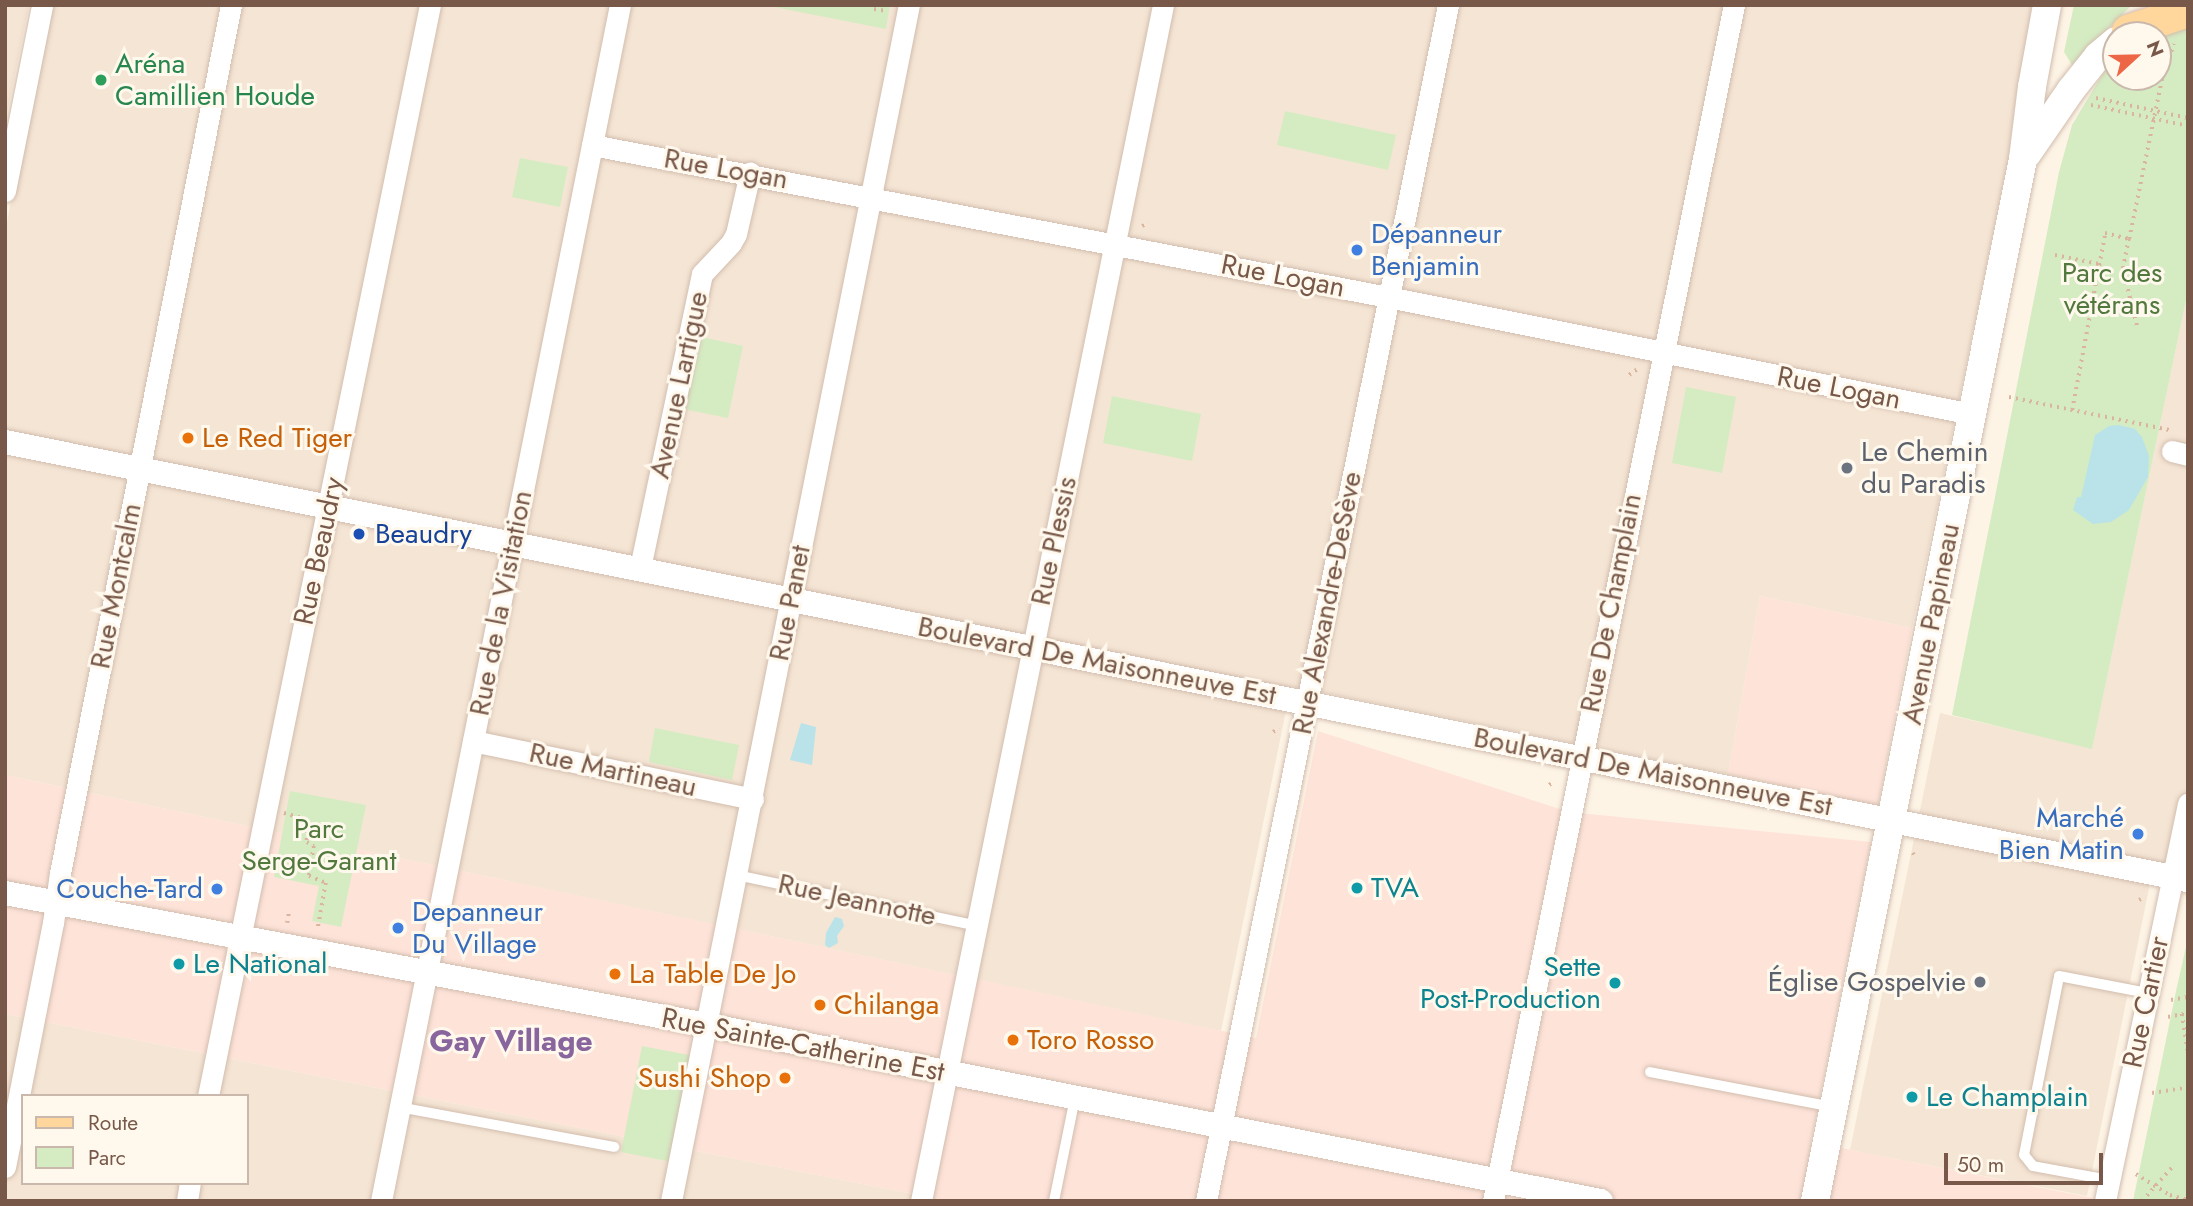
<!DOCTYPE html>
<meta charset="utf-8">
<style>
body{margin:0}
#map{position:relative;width:2193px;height:1206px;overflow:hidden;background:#fdf4e6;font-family:Jost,sans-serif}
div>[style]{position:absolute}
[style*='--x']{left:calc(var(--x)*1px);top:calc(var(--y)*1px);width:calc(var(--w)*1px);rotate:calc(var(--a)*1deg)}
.residential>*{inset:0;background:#f5e5d4}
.commercial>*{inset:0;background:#fee3d9}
.green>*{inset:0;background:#d5ecc3}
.water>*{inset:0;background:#b9e3e8}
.path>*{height:3.5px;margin-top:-1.75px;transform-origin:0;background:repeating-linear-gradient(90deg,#dab49f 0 2px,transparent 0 7px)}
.roads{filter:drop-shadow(0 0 2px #d2bdae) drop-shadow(0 0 2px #d2bdae)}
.service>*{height:10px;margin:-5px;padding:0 5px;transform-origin:5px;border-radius:5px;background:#fff}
.minor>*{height:21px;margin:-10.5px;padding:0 10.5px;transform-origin:10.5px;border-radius:10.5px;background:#fff}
.tertiary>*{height:24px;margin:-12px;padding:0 12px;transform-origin:12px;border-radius:12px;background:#fff}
.secondary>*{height:28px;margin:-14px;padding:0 14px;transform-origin:14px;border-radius:14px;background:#fff}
.primary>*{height:32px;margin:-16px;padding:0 16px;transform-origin:16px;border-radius:16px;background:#ffd79c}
.dots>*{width:19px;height:19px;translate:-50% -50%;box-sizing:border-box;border:4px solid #fff8ed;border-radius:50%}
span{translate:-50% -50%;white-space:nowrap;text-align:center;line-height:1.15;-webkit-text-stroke:6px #fff8ed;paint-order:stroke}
.leisure-label{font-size:28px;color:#27864d}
.left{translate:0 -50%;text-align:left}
.street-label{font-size:28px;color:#785949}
.shop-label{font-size:28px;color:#366cbe}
.right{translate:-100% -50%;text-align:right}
.park-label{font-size:28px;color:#51793d}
.food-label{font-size:28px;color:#c56008}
.worship-label{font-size:28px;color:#5b616d}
.transit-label{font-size:28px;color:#164399}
.culture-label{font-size:28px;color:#0d838f}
.neighbourhood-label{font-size:30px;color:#88659c;font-weight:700}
.frame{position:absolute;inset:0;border:7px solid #785949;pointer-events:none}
.legend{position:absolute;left:21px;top:1094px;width:228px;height:91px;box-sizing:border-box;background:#fff8ed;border:2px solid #c9b8ab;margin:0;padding:9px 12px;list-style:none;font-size:21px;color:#785949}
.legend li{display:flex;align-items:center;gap:14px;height:35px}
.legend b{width:35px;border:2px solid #c9b8ab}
.north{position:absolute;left:2102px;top:21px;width:70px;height:70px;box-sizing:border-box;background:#fff8ed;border:2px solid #c9b8ab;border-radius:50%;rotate:68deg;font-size:19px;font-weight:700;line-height:28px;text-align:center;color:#785949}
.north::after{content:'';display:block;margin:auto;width:24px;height:32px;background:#ed6646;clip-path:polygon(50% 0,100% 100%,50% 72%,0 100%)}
.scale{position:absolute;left:1944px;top:1153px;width:159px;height:32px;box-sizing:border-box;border:4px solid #785949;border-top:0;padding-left:9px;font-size:21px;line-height:24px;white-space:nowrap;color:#785949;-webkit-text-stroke:5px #fff8ed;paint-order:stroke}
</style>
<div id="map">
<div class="residential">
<div style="clip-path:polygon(5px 5px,29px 5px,5px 123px)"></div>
<div style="clip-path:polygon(49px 5px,2040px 5px,1912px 628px,1760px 596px,1728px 774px,1291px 686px,1221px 1031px,5px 775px,5px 232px)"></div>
<div style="clip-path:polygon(2188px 291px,2188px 873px,2153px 868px,2087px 1196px,1850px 1150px,1940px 713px,2092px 748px)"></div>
<div style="clip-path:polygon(evenodd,5px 1014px,948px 1201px,5px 1201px,5px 1014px,23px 1096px,247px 1096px,247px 1183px,23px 1183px,23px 1096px)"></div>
</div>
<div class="commercial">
<div style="clip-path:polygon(1760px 596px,1912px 628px,1878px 806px,1728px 774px)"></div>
<div style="clip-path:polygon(1318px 731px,1569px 812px,1871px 842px,1811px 1142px,2108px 1201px,948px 1201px,5px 1014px,5px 775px,1256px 1038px)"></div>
</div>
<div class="green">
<div style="clip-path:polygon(764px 5px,890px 5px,886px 29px)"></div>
<div style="clip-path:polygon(2074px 5px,2132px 5px,2072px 65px,2064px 52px)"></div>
<div style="clip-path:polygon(2188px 27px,2188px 291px,2092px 749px,1952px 715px,2059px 172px,2072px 125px,2105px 70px,2116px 63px,2116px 77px,2158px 77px,2158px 36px)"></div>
<div style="clip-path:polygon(1285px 111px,1396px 135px,1388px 170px,1277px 145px)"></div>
<div style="clip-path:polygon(520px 158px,568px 167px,560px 207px,512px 197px)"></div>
<div style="clip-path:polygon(697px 336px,743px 346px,728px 418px,683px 409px)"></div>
<div style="clip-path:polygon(1686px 387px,1736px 397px,1722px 473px,1672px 463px)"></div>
<div style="clip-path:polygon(1112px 396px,1201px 414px,1192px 461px,1103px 443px)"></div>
<div style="clip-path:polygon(655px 728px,739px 745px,732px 780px,649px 762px)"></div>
<div style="clip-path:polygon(290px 791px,366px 805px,341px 927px,312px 921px,319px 886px,274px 877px)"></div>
<div style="clip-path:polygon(2188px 938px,2188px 1201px,2133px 1201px,2176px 991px)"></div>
<div style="clip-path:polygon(642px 1046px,694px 1056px,672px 1162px,621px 1152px)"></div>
</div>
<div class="water">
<div style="clip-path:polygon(2119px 425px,2135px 429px,2142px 437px,2149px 456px,2148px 477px,2129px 510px,2111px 522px,2093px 524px,2073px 510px,2077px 497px,2081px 497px,2095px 435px,2109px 426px)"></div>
<div style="clip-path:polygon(801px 723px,816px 727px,812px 765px,790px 760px)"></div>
<div style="clip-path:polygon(835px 917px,842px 919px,844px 926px,837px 936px,838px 943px,829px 948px,825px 945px,826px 933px)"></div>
</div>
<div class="path">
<div style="--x:875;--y:5;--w:4;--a:104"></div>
<div style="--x:874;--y:9;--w:12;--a:9"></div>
<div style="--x:2096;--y:98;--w:94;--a:12.3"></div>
<div style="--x:2091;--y:105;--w:99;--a:12.2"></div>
<div style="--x:1142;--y:226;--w:7;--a:-27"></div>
<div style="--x:2129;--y:239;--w:31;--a:101"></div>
<div style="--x:2123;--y:269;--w:62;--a:76"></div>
<div style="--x:2055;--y:255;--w:45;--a:11.6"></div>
<div style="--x:1629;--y:375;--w:12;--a:-35"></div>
<div style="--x:2009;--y:397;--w:164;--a:11.6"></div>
<div style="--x:2072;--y:410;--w:180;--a:-79.4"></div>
<div style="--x:2105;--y:233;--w:25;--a:14"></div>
<div style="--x:2129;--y:239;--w:164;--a:-78.4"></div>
<div style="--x:2162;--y:78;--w:36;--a:-71"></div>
<div style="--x:1273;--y:732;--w:7;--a:-34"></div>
<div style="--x:1549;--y:785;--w:4;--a:-34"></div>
<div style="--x:284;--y:813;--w:19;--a:16"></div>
<div style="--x:302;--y:818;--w:10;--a:101"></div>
<div style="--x:300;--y:828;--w:8;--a:23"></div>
<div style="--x:307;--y:831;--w:11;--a:90"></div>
<div style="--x:307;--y:842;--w:8;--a:30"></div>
<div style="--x:314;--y:846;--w:30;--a:99"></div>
<div style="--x:309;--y:876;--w:18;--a:22"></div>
<div style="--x:326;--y:883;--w:46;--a:100.1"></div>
<div style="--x:1913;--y:853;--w:4;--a:63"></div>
<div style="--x:278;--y:860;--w:33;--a:11"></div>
<div style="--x:2139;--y:900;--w:2;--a:-27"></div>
<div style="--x:287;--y:923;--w:12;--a:-81"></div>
<div style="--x:2171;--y:1000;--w:17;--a:-10"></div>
<div style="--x:2182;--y:1014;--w:39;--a:81"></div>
<div style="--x:2168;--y:1017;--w:20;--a:-11"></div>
<div style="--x:2152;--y:1093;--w:36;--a:-9"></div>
<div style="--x:2136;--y:1174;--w:40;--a:32"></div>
<div style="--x:2170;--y:1195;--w:19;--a:16"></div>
<div style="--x:2142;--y:1201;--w:48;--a:-48.4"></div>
</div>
<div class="roads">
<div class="service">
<div style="--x:736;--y:875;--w:246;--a:11.9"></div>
<div style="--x:1650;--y:1072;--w:186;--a:10.8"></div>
<div style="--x:399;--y:1107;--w:219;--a:10.5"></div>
<div style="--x:2109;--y:1180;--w:77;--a:-169.6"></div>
<div style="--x:2033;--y:1166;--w:14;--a:-129"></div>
<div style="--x:2024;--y:1155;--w:182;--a:-78.9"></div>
<div style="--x:2059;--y:976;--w:90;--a:10.9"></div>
<div style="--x:1054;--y:1201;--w:105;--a:-78.5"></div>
</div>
<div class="minor">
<div style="--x:592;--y:145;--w:810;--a:10.81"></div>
<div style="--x:1388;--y:297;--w:596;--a:11.33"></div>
<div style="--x:5;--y:191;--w:190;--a:-78.7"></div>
<div style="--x:2172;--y:451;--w:16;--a:14"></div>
<div style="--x:640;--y:568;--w:300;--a:-78.1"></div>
<div style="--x:702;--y:274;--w:42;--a:-46.9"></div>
<div style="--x:731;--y:243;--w:10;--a:-61"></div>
<div style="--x:736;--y:234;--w:63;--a:-77.1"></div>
<div style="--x:473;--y:741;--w:286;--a:11.7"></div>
<div style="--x:208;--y:1096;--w:1113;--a:-78.5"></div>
<div style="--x:5;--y:1167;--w:249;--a:-78.9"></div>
<div style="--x:53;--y:923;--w:50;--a:-82"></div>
<div style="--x:60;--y:873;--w:885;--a:-78.86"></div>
<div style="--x:187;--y:1201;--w:18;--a:-81"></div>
<div style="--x:381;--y:1201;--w:1220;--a:-78.7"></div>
<div style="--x:671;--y:1201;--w:1219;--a:-78.75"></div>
<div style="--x:921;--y:1201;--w:1220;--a:-78.56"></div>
<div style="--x:1206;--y:1201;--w:1220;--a:-78.56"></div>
<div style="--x:1493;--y:1201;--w:1220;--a:-78.61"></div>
<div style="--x:2105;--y:1201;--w:406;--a:-78.2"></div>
</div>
<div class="tertiary">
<div style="--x:5;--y:442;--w:2227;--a:11.35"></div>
<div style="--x:5;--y:893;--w:714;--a:10.65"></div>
<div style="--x:707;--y:1025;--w:911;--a:11.14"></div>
</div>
<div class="secondary">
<div style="--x:2027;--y:154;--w:78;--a:-55.5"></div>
<div style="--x:2071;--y:90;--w:43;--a:-51.5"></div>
<div style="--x:2098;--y:56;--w:23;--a:-40"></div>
<div style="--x:1815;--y:1201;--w:1063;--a:-78.71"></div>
<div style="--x:2023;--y:159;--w:73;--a:-82.9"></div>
<div style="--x:2032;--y:87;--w:83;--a:-79.6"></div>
</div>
<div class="primary">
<div style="--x:2128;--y:31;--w:63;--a:-18.4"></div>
</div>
</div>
<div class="dots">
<div style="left:101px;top:80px;background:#2e9e5b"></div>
<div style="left:1357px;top:250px;background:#3f7fe0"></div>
<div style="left:188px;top:438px;background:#e8710a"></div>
<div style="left:1847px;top:468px;background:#6b7280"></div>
<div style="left:359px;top:534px;background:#1a4fb4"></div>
<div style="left:2138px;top:834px;background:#3f7fe0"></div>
<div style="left:1357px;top:888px;background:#0f9aa8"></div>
<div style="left:217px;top:889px;background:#3f7fe0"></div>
<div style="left:398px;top:928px;background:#3f7fe0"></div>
<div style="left:179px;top:964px;background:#0f9aa8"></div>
<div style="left:615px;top:974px;background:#e8710a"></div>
<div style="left:1980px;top:982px;background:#6b7280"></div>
<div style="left:1615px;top:983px;background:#0f9aa8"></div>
<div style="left:820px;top:1005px;background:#e8710a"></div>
<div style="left:1013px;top:1040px;background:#e8710a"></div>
<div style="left:785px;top:1078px;background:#e8710a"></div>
<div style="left:1912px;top:1097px;background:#0f9aa8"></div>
</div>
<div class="leisure-label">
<span class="left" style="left:115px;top:80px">Aréna<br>Camillien Houde</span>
</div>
<div class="street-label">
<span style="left:726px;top:169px;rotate:10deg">Rue Logan</span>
<span style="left:1283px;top:276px;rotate:11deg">Rue Logan</span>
<span style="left:679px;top:385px;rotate:-78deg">Avenue Lartigue</span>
<span style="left:1839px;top:388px;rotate:11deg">Rue Logan</span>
<span style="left:1054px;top:541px;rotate:-78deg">Rue Plessis</span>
<span style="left:319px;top:551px;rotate:-78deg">Rue Beaudry</span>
<span style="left:116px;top:586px;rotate:-79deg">Rue Montcalm</span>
<span style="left:501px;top:603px;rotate:-79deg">Rue de la Visitation</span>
<span style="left:790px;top:603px;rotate:-79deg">Rue Panet</span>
<span style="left:1327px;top:603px;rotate:-79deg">Rue Alexandre-DeSève</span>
<span style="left:1611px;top:603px;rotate:-79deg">Rue De Champlain</span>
<span style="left:1931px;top:624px;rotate:-79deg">Avenue Papineau</span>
<span style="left:1097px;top:661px;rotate:11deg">Boulevard De Maisonneuve Est</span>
<span style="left:613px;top:770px;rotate:12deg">Rue Martineau</span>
<span style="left:1653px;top:772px;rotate:11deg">Boulevard De Maisonneuve Est</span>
<span style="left:857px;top:900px;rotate:12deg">Rue Jeannotte</span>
<span style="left:2146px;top:1002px;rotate:-78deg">Rue Cartier</span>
<span style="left:803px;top:1045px;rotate:11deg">Rue Sainte-Catherine Est</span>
</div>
<div class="shop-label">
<span class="left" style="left:1371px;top:250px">Dépanneur<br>Benjamin</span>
<span class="right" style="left:2124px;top:834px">Marché<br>Bien Matin</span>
<span class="right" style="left:203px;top:889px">Couche-Tard</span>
<span class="left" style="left:412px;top:928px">Depanneur<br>Du Village</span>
</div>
<div class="park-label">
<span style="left:2112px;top:289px">Parc des<br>vétérans</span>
<span style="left:319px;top:845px">Parc<br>Serge-Garant</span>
</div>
<div class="food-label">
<span class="left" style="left:202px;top:438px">Le Red Tiger</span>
<span class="left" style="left:629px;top:974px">La Table De Jo</span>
<span class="left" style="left:834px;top:1005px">Chilanga</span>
<span class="left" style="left:1027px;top:1040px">Toro Rosso</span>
<span class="right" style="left:771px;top:1078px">Sushi Shop</span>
</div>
<div class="worship-label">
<span class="left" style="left:1861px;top:468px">Le Chemin<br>du Paradis</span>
<span class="right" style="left:1966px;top:982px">Église Gospelvie</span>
</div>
<div class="transit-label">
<span class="left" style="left:375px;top:534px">Beaudry</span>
</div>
<div class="culture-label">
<span class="left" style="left:1371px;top:888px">TVA</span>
<span class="left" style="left:193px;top:964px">Le National</span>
<span class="right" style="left:1601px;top:983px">Sette<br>Post-Production</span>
<span class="left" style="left:1926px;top:1097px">Le Champlain</span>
</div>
<div class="neighbourhood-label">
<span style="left:511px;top:1041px">Gay Village</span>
</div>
<div class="frame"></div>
<ul class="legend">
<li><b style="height:9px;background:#ffd79c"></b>Route</li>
<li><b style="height:19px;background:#d5ecc3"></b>Parc</li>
</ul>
<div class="north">N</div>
<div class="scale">50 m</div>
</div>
